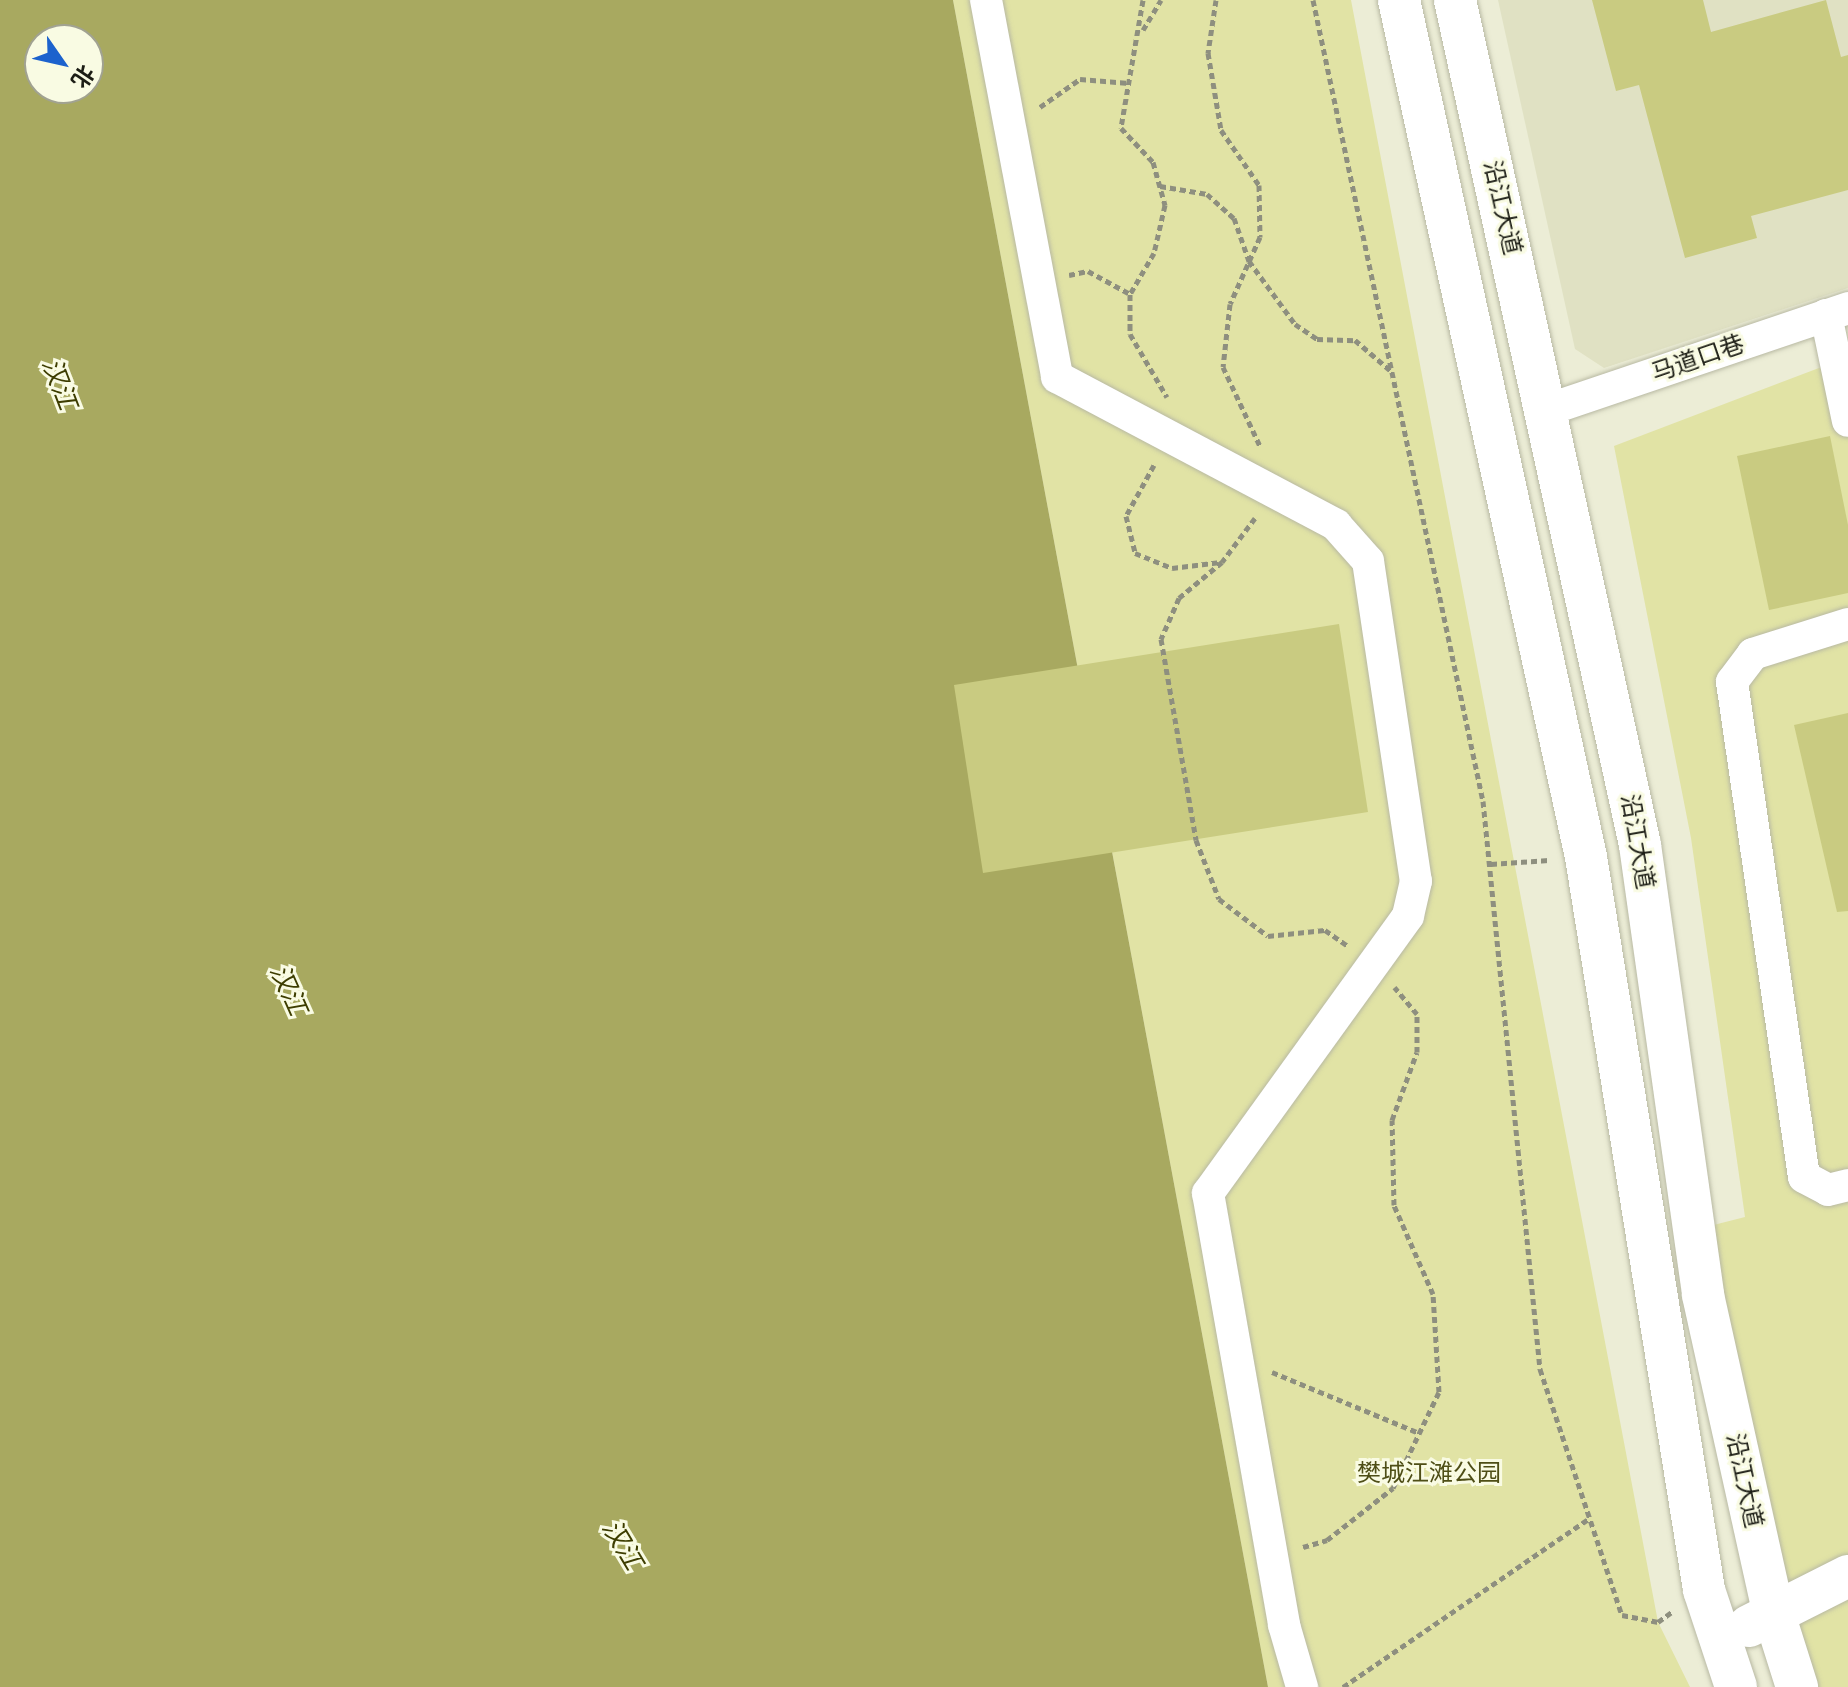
<!DOCTYPE html>
<meta charset="utf-8">
<style>
body{margin:0}
#map{position:relative;width:1848px;height:1687px;overflow:hidden;background:#ecedd6;font-family:"Fira Sans","Noto Sans SC",sans-serif}
div>[style]{position:absolute}
[style*='--x']{left:calc(var(--x)*1px);top:calc(var(--y)*1px);width:calc(var(--w)*1px);rotate:calc(var(--a)*1deg)}
.built>*{inset:0;background:#e0e1c3}
.green>*{inset:0;background:#e1e3a5}
.water>*{inset:0;background:#a8a960}
.building>*{inset:0;background:#c9cb81}
.path>*{height:5px;margin-top:-2.5px;transform-origin:0;background:repeating-linear-gradient(90deg,#8e8f7f 0 6px,transparent 0 10px)}
.roads{filter:drop-shadow(0 0 2px #b8b9a3) drop-shadow(0 0 2px #b8b9a3)}
.minor>*{height:32px;margin:-16px;padding:0 16px;transform-origin:16px;border-radius:16px;background:#fff}
.major>*{height:42px;margin:-21px;padding:0 21px;transform-origin:21px;border-radius:21px;background:#fff}
span{translate:-50% -50%;white-space:nowrap;text-align:center;line-height:1.15;-webkit-text-stroke:6px #f9fbe3;paint-order:stroke}
.street-label{font-size:24px;color:#1c1d15}
.park-label{font-size:24px;color:#4e4e16}
.water-label{font-size:26px;color:#3d3d00;font-style:italic}
.north{position:absolute;left:24px;top:24px;width:80px;height:80px;box-sizing:border-box;background:#f9fbe3;border:2px solid #a1a291;border-radius:50%;rotate:124deg;font-size:22px;font-weight:700;line-height:32px;text-align:center;color:#1c1d15}
.north::after{content:'';display:block;margin:auto;width:28px;height:36px;background:#1c62cd;clip-path:polygon(50% 0,100% 100%,50% 72%,0 100%)}
</style>
<div id="map">
<div class="built">
<div style="clip-path:polygon(1498px 0,1848px 0,1848px 288px,1604px 368px,1575px 349px)"></div>
</div>
<div class="green">
<div style="clip-path:polygon(953px 0,1351px 0,1658px 1622px,1690px 1687px,1268px 1687px)"></div>
<div style="clip-path:polygon(1848px 357px,1848px 1687px,1797px 1687px,1694px 1230px,1745px 1217px,1691px 838px,1614px 446px)"></div>
</div>
<div class="water">
<div style="clip-path:polygon(evenodd,0 0,953px 0,1268px 1687px,0 1687px,0 0,40px 40px,88px 40px,88px 88px,40px 88px,40px 40px)"></div>
</div>
<div class="building">
<div style="clip-path:polygon(1592px 0,1703px 0,1711px 32px,1826px 0,1841px 57px,1848px 55px,1848px 190px,1751px 216px,1757px 238px,1685px 258px,1639px 85px,1616px 91px)"></div>
<div style="clip-path:polygon(1830px 436px,1848px 525px,1848px 593px,1769px 610px,1737px 456px)"></div>
<div style="clip-path:polygon(1339px 624px,1368px 812px,983px 873px,954px 685px)"></div>
<div style="clip-path:polygon(1848px 713px,1848px 911px,1837px 912px,1794px 725px)"></div>
</div>
<div class="path">
<div style="--x:1143;--y:0;--w:130;--a:99.8"></div>
<div style="--x:1121;--y:128;--w:47;--a:46.7"></div>
<div style="--x:1153;--y:162;--w:45;--a:74.4"></div>
<div style="--x:1165;--y:205;--w:49;--a:102.9"></div>
<div style="--x:1154;--y:253;--w:48;--a:120.3"></div>
<div style="--x:1130;--y:294;--w:40;--a:90"></div>
<div style="--x:1130;--y:334;--w:73;--a:59.6"></div>
<div style="--x:1216;--y:0;--w:54;--a:98.6"></div>
<div style="--x:1208;--y:53;--w:78;--a:80.4"></div>
<div style="--x:1221;--y:130;--w:67;--a:55.4"></div>
<div style="--x:1259;--y:185;--w:52;--a:88.9"></div>
<div style="--x:1260;--y:237;--w:73;--a:114.1"></div>
<div style="--x:1230;--y:304;--w:63;--a:96.3"></div>
<div style="--x:1223;--y:367;--w:89;--a:64.9"></div>
<div style="--x:1313;--y:0;--w:819;--a:78.02"></div>
<div style="--x:1483;--y:801;--w:571;--a:84.27"></div>
<div style="--x:1540;--y:1369;--w:259;--a:71.6"></div>
<div style="--x:1622;--y:1615;--w:37;--a:11"></div>
<div style="--x:1658;--y:1622;--w:17;--a:-36"></div>
<div style="--x:1143;--y:30;--w:35;--a:-59"></div>
<div style="--x:1040;--y:107;--w:49;--a:-35"></div>
<div style="--x:1080;--y:79;--w:49;--a:4.7"></div>
<div style="--x:1160;--y:186;--w:48;--a:9.7"></div>
<div style="--x:1207;--y:194;--w:36;--a:42"></div>
<div style="--x:1234;--y:218;--w:46;--a:70.8"></div>
<div style="--x:1249;--y:261;--w:78;--a:53.9"></div>
<div style="--x:1295;--y:324;--w:27;--a:34"></div>
<div style="--x:1317;--y:339;--w:38;--a:2"></div>
<div style="--x:1355;--y:340;--w:48;--a:40.7"></div>
<div style="--x:1069;--y:275;--w:19;--a:-12"></div>
<div style="--x:1088;--y:271;--w:48;--a:28.7"></div>
<div style="--x:1154;--y:465;--w:58;--a:118.8"></div>
<div style="--x:1126;--y:516;--w:38;--a:76"></div>
<div style="--x:1135;--y:553;--w:40;--a:22"></div>
<div style="--x:1172;--y:568;--w:49;--a:-7"></div>
<div style="--x:1255;--y:518;--w:55;--a:126.9"></div>
<div style="--x:1222;--y:562;--w:56;--a:140.1"></div>
<div style="--x:1179;--y:598;--w:45;--a:113.7"></div>
<div style="--x:1161;--y:639;--w:204;--a:80.1"></div>
<div style="--x:1196;--y:840;--w:63;--a:68.7"></div>
<div style="--x:1219;--y:899;--w:61;--a:37.1"></div>
<div style="--x:1268;--y:936;--w:57;--a:-6"></div>
<div style="--x:1325;--y:930;--w:28;--a:35"></div>
<div style="--x:1491;--y:864;--w:58;--a:-3.9"></div>
<div style="--x:1272;--y:1372;--w:159;--a:22.5"></div>
<div style="--x:1303;--y:1547;--w:25;--a:-16"></div>
<div style="--x:1327;--y:1540;--w:84;--a:-38.2"></div>
<div style="--x:1393;--y:1488;--w:106;--a:-64.4"></div>
<div style="--x:1439;--y:1392;--w:98;--a:-93.5"></div>
<div style="--x:1433;--y:1294;--w:97;--a:-113.7"></div>
<div style="--x:1394;--y:1205;--w:85;--a:-91.3"></div>
<div style="--x:1392;--y:1120;--w:72;--a:-69.8"></div>
<div style="--x:1417;--y:1052;--w:38;--a:-90"></div>
<div style="--x:1417;--y:1014;--w:35;--a:-130"></div>
<div style="--x:1343;--y:1687;--w:299;--a:-34.4"></div>
</div>
<div class="roads">
<div class="minor">
<div style="--x:986;--y:0;--w:384;--a:79.3"></div>
<div style="--x:1057;--y:377;--w:316;--a:27.9"></div>
<div style="--x:1336;--y:525;--w:48;--a:48.4"></div>
<div style="--x:1368;--y:561;--w:324;--a:81.5"></div>
<div style="--x:1416;--y:881;--w:36;--a:103"></div>
<div style="--x:1408;--y:916;--w:342;--a:125.8"></div>
<div style="--x:1208;--y:1193;--w:439;--a:80"></div>
<div style="--x:1284;--y:1625;--w:65;--a:73.8"></div>
<div style="--x:1826;--y:315;--w:108;--a:78.3"></div>
<div style="--x:1547;--y:410;--w:318;--a:-18.7"></div>
<div style="--x:1848;--y:624;--w:100;--a:162.5"></div>
<div style="--x:1753;--y:654;--w:35;--a:127"></div>
<div style="--x:1732;--y:682;--w:500;--a:81.72"></div>
<div style="--x:1804;--y:1177;--w:27;--a:28"></div>
<div style="--x:1828;--y:1190;--w:21;--a:-14"></div>
</div>
<div class="major">
<div style="--x:1399;--y:0;--w:877;--a:77.69"></div>
<div style="--x:1586;--y:857;--w:742;--a:80.85"></div>
<div style="--x:1704;--y:1590;--w:102;--a:71.7"></div>
<div style="--x:1455;--y:0;--w:865;--a:77.65"></div>
<div style="--x:1640;--y:845;--w:454;--a:82"></div>
<div style="--x:1703;--y:1295;--w:327;--a:77.5"></div>
<div style="--x:1774;--y:1614;--w:77;--a:72.5"></div>
<div style="--x:1749;--y:1626;--w:111;--a:-26.8"></div>
</div>
</div>
<div class="street-label">
<span style="left:1502px;top:208px;rotate:77deg">沿江大道</span>
<span style="left:1698px;top:359px;rotate:-19deg">马道口巷</span>
<span style="left:1637px;top:842px;rotate:80deg">沿江大道</span>
<span style="left:1744px;top:1481px;rotate:78deg">沿江大道</span>
</div>
<div class="park-label">
<span style="left:1429px;top:1474px">樊城江滩公园</span>
</div>
<div class="water-label">
<span style="left:59px;top:384px;rotate:69deg">汉江</span>
<span style="left:288px;top:990px;rotate:66deg">汉江</span>
<span style="left:622px;top:1545px;rotate:59deg">汉江</span>
</div>
<div class="north">北</div>
</div>
